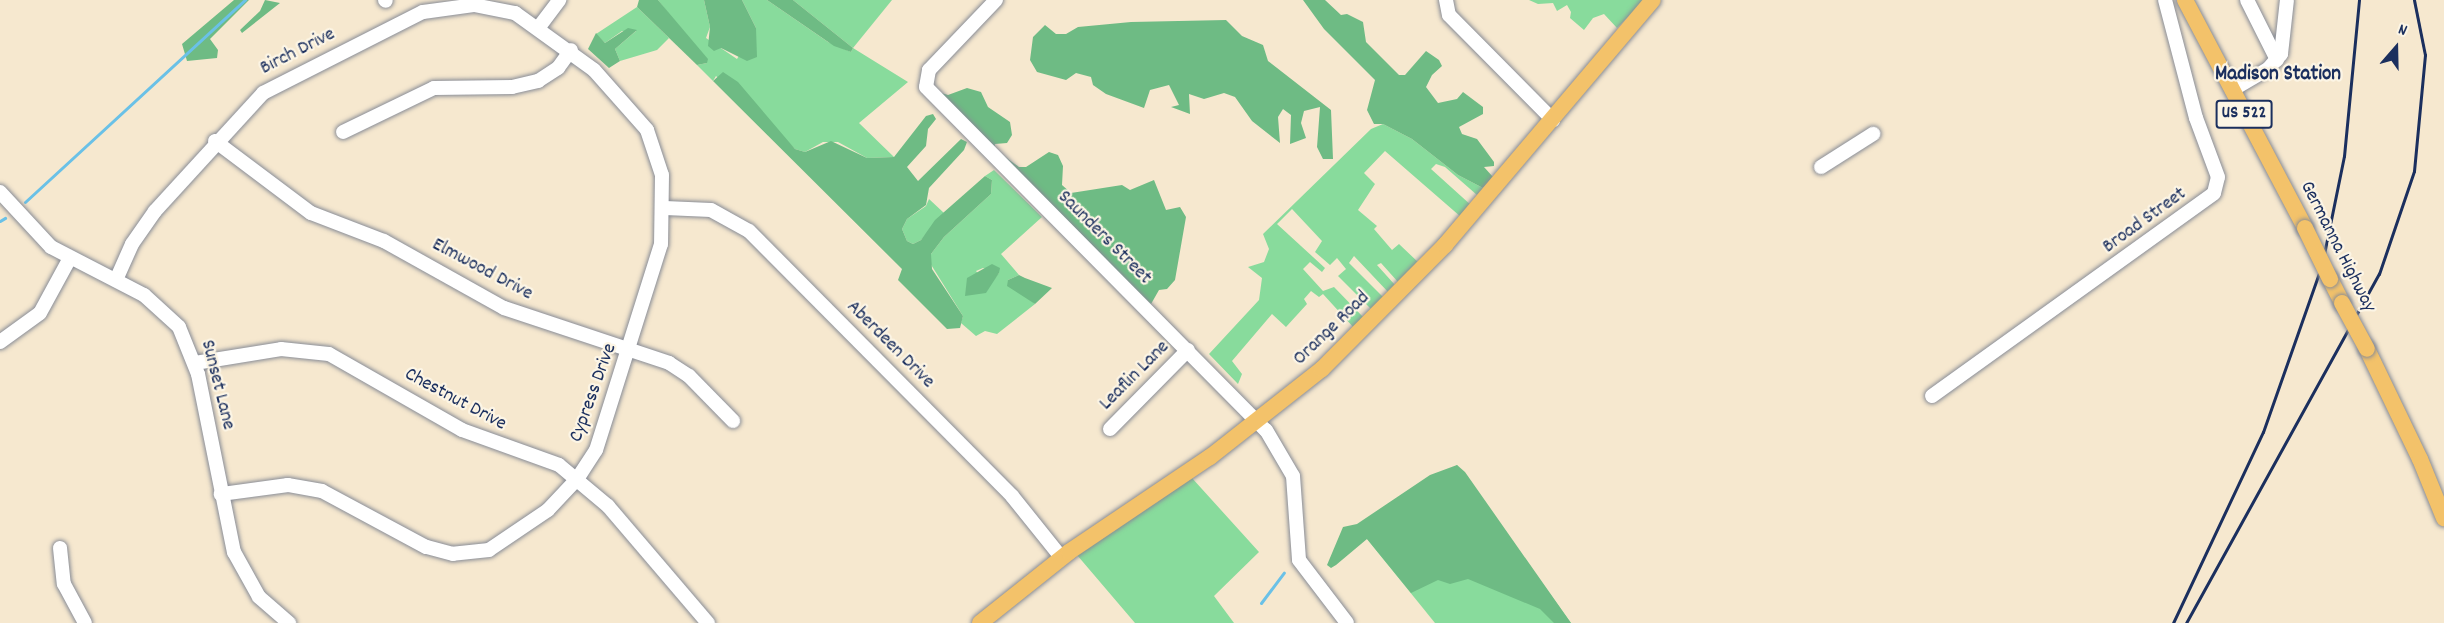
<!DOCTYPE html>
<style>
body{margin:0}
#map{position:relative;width:2444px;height:623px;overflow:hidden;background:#f6e8cf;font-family:Dekko,sans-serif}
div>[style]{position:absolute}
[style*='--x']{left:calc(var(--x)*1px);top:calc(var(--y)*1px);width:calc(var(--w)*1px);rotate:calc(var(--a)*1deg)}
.green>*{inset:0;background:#88db9c}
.forest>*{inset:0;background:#6ebb84}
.stream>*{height:3px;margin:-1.5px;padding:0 1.5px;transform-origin:1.5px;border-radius:1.5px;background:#6ac1e7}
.roads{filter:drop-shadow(0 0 2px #888c96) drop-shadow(0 0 2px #888c96)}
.minor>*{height:14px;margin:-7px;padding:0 7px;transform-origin:7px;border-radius:7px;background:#fff}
.major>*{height:16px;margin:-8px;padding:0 8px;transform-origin:8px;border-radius:8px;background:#f3c26a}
.rail>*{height:3px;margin:-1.5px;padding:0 1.5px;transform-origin:1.5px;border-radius:1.5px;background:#1b2f5e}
.bridges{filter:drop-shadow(0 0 2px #888c96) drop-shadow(0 0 2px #888c96)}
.major-bridge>*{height:16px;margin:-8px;padding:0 8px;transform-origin:8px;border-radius:8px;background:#f3c26a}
span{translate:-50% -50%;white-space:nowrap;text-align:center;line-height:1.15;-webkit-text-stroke:4.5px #fcf5e5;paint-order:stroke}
.shield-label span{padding:2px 4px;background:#fcf5e5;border:2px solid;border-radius:4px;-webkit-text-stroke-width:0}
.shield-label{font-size:18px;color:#1b2f5e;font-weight:700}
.street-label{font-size:20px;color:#1b2f5e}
.neighbourhood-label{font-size:21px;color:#1b2f5e;font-weight:700}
.north{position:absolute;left:2366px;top:18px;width:60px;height:60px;-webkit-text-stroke:4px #fcf5e5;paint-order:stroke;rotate:20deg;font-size:16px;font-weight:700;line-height:24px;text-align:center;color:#1b2f5e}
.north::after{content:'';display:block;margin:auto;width:21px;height:27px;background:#1b2f5e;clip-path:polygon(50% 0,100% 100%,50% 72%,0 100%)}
</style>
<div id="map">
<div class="green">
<div style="clip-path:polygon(658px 0,704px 0,710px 27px,706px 38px,737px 59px,756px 28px,742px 0,767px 0,828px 42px,851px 52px,853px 48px,793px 0,892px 0,853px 48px,908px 82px,859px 123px,894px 157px,867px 158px,838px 142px,823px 142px,805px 152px,795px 149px,716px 76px,713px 81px,697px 65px,707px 63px)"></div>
<div style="clip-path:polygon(1529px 0,1645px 0,1617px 28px,1604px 14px,1593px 18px,1584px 30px,1570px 18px,1571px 12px,1567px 5px,1557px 11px,1553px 3px,1538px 4px)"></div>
<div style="clip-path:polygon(637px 7px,669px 38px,657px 50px,620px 61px,615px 49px,636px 31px,622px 31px,605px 43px,596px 34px)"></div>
<div style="clip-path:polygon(1383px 124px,1412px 139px,1458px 175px,1483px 188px,1477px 195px,1445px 167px,1436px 164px,1431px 169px,1472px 206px,1461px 217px,1385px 151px,1364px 173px,1375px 184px,1358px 210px,1377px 226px,1374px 229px,1392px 250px,1399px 244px,1419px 263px,1398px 282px,1381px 263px,1377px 265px,1395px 285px,1389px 293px,1354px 256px,1349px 263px,1384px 298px,1372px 310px,1338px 276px,1346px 269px,1337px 258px,1330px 265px,1315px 252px,1322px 241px,1292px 209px,1277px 224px,1325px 268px,1322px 272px,1310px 262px,1303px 269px,1323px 291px,1334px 287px,1365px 319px,1354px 328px,1323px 294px,1319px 297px,1311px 291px,1304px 299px,1307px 304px,1286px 327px,1272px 314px,1232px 361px,1242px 374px,1238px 384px,1209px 354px,1259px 300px,1262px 278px,1248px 267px,1264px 262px,1269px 249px,1263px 234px,1371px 129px)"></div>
<div style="clip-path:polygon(evenodd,994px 170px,1042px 217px,1001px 254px,1019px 275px,1008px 280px,1035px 304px,997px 334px,985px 331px,976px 336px,961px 323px,963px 316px,930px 263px,931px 254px,944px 237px,991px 194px,992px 180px,985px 176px,994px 170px,983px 268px,999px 273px,988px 286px,976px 271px,983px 268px)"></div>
<div style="clip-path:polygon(929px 199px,944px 213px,921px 240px,913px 244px,907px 241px,902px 229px,907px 219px,926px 206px)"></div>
<div style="clip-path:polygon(1457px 465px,1571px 623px,1435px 623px,1367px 539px)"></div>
<div style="clip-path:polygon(1192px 478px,1259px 552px,1214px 596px,1234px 623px,1135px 623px,1077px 555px)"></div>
</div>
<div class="forest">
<div style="clip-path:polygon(234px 0,249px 0,210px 39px,218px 50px,217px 58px,187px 61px,182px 44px)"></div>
<div style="clip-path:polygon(265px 0,280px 3px,242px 33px,240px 30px,260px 11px)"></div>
<div style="clip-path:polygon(639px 0,658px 0,708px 59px,707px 63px,697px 65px,637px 7px)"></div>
<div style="clip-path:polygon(704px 0,742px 0,756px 28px,757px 57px,747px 61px,721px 48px,714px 51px,708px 46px,710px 27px)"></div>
<div style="clip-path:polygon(767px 0,793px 0,853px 48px,851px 52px,834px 46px)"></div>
<div style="clip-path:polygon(1303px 0,1325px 0,1341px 15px,1347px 14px,1363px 22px,1366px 42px,1399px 75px,1405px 75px,1426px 51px,1439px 60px,1442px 66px,1432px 75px,1426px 87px,1438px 103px,1457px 99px,1463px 92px,1483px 107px,1483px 114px,1459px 127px,1462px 134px,1477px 139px,1494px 162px,1494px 166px,1484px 167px,1493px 177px,1483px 188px,1458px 175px,1412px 139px,1383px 124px,1374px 124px,1367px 110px,1375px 80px,1324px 29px)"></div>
<div style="clip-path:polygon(1226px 20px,1242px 36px,1263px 45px,1268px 61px,1331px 110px,1333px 159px,1323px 159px,1317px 147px,1320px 107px,1304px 111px,1301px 123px,1306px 138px,1290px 144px,1291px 115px,1283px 109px,1278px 117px,1280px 143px,1252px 121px,1235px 97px,1224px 93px,1204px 99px,1189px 94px,1190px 114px,1171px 107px,1179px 105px,1169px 85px,1150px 90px,1144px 108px,1106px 94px,1093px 85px,1091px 77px,1076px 73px,1066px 80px,1037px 72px,1030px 60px,1033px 37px,1045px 25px,1056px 34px,1066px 34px,1078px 27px,1131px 22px)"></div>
<div style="clip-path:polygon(628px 28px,637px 30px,615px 49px,620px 61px,609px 68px,588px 49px,596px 33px,605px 43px)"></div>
<div style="clip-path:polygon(723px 72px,738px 82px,795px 149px,805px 152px,831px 141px,867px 158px,894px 157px,926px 116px,933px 114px,936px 119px,928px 129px,926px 146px,907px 167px,918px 181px,961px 139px,967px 142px,964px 150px,929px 188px,926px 205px,907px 219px,902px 229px,907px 241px,913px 244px,921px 240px,935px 220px,985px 176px,992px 180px,991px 194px,944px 237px,931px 254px,932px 269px,963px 316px,960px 328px,947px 329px,898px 280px,902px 269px,713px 81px)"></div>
<div style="clip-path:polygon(967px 88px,981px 92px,988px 107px,1010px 122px,1012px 135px,1007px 143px,995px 144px,994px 149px,1019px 167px,1026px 167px,1049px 152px,1058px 155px,1063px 166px,1062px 185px,1071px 193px,1122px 185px,1130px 190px,1154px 180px,1166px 210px,1180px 207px,1186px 217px,1175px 280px,1167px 289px,1159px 290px,1151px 304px,943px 101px,938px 92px,948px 95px)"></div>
<div style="clip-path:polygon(992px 264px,1000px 268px,999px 273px,986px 293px,965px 296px,967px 278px)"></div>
<div style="clip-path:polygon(1019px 275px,1025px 278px,1052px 288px,1035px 304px,1007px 286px,1008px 280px)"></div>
<div style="clip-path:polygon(1457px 465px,1465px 472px,1571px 623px,1554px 623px,1540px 609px,1468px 579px,1450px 584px,1438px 580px,1411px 593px,1367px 539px,1336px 565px,1331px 568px,1327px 565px,1343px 527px,1357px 524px,1430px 475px)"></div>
</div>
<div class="stream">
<div style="--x:25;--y:202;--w:299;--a:-42.6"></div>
<div style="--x:0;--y:221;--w:6;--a:-31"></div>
<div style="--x:1261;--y:603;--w:38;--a:-53"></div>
</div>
<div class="roads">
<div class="minor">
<div style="--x:385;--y:0;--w:1;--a:45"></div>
<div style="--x:996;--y:0;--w:97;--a:133.7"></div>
<div style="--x:929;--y:70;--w:17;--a:100"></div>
<div style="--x:926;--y:87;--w:483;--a:45.3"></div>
<div style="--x:1266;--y:430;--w:53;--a:59.6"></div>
<div style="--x:1293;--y:476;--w:84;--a:85.9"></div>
<div style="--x:1299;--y:560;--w:79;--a:52.7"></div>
<div style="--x:1446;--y:0;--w:15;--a:79"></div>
<div style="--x:1449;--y:15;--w:148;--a:45.3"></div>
<div style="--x:2247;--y:0;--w:67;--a:63.4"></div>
<div style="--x:539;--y:27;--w:34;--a:-53"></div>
<div style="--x:2232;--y:90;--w:42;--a:-30.3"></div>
<div style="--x:2268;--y:69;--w:20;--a:-49"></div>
<div style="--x:2281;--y:54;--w:54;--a:-83.7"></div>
<div style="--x:343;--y:132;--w:101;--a:-25.8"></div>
<div style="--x:434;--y:88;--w:78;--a:-0.7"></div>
<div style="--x:512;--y:87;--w:27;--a:-13"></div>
<div style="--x:538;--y:81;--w:24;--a:-33"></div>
<div style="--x:558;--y:68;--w:22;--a:-54"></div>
<div style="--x:215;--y:141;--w:120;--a:36.9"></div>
<div style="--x:311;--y:213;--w:78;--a:21"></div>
<div style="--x:384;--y:241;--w:137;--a:29.2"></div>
<div style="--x:504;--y:308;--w:174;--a:18.4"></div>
<div style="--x:669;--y:363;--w:24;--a:33"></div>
<div style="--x:689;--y:376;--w:63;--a:45.6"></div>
<div style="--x:1821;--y:167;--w:62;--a:-32.4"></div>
<div style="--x:0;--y:192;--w:75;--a:47.2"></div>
<div style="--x:51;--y:247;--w:105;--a:27.3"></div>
<div style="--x:144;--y:295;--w:47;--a:42.4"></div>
<div style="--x:179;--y:327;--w:51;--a:68"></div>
<div style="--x:198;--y:374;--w:182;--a:78.6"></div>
<div style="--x:234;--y:552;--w:51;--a:60.9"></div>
<div style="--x:259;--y:597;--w:40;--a:41"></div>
<div style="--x:665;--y:208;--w:46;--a:2.5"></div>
<div style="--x:711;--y:210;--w:43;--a:28.9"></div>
<div style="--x:749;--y:231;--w:373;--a:45.2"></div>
<div style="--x:1012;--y:496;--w:78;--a:51.2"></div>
<div style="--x:116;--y:280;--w:39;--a:-66"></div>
<div style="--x:132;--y:244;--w:40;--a:-55.1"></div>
<div style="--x:155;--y:211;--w:160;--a:-47.5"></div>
<div style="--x:263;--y:93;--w:179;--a:-26.9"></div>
<div style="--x:423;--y:12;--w:51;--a:-7.8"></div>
<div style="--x:474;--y:5;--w:42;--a:11"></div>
<div style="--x:515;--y:13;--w:97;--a:35.8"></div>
<div style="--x:594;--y:70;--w:80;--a:48.5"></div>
<div style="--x:647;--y:130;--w:47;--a:71.6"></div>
<div style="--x:662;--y:175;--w:69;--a:90.8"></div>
<div style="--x:661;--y:244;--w:216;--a:107.5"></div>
<div style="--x:596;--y:450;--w:33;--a:123"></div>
<div style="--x:578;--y:478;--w:44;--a:133.2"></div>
<div style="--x:548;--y:510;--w:71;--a:145.9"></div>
<div style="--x:489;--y:550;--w:36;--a:174"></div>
<div style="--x:453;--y:554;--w:28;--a:-165"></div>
<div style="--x:426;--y:547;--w:118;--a:-151.7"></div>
<div style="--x:322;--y:491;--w:35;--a:-170"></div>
<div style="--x:288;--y:485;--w:68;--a:172.3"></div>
<div style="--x:0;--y:342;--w:49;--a:-35.9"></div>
<div style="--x:40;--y:313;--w:63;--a:-61.4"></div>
<div style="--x:195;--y:363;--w:87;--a:-9.2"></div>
<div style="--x:281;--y:349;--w:48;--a:5.9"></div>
<div style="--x:329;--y:354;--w:153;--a:29.7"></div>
<div style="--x:462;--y:430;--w:103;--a:19.8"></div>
<div style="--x:559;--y:465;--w:64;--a:39.9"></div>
<div style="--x:608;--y:506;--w:154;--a:49.5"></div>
<div style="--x:1932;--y:396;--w:347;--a:-35.7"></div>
<div style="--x:2214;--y:193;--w:16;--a:-76"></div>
<div style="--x:2218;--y:177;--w:63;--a:-110.4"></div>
<div style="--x:2196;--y:118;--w:122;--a:-104.7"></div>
<div style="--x:1110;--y:429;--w:111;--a:-45.4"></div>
<div style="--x:60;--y:548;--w:36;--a:84"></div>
<div style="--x:64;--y:584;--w:44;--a:61.7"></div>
</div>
<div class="major">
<div style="--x:2185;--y:0;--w:258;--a:62.2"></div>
<div style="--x:2330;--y:279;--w:27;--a:63"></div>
<div style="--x:2367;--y:349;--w:122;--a:64.3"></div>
<div style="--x:2420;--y:459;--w:64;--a:67.9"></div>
<div style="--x:980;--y:623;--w:114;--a:-38.6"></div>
<div style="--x:1069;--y:552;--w:170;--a:-34"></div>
<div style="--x:1210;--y:457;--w:142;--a:-38.2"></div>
<div style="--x:1322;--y:369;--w:175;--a:-45.2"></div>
<div style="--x:1445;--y:245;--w:321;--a:-49.7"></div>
</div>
</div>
<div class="rail">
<div style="--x:2173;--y:623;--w:211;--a:-64.8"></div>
<div style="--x:2263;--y:432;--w:178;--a:-70.6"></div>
<div style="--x:2322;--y:264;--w:110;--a:-78.5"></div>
<div style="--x:2344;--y:156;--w:157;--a:-84.5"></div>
<div style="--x:2186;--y:623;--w:399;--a:-61.1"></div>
<div style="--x:2379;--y:274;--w:109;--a:-71.2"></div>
<div style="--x:2414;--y:171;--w:117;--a:-84.6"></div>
<div style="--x:2425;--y:55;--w:56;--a:-101.3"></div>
</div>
<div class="bridges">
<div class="major-bridge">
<div style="--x:2305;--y:228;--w:57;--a:63.9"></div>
<div style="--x:2342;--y:303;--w:52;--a:61.5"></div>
</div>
</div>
<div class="shield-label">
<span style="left:2244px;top:114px">US 522</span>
</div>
<div class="street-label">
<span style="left:298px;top:52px;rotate:-27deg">Birch Drive</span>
<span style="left:2145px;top:221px;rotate:-36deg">Broad Street</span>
<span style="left:1104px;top:238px;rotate:45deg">Saunders Street</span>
<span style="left:2337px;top:247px;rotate:63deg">Germanna Highway</span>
<span style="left:482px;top:270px;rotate:28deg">Elmwood Drive</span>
<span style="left:1332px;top:329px;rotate:-44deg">Orange Road</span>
<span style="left:890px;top:345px;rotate:45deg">Aberdeen Drive</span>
<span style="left:1135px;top:376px;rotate:-45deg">Leaflin Lane</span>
<span style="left:217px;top:385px;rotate:76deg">Sunset Lane</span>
<span style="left:594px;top:393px;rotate:-70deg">Cypress Drive</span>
<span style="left:455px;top:400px;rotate:28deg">Chestnut Drive</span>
</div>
<div class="neighbourhood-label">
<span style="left:2278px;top:75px">Madison Station</span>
</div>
<div class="north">N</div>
</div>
